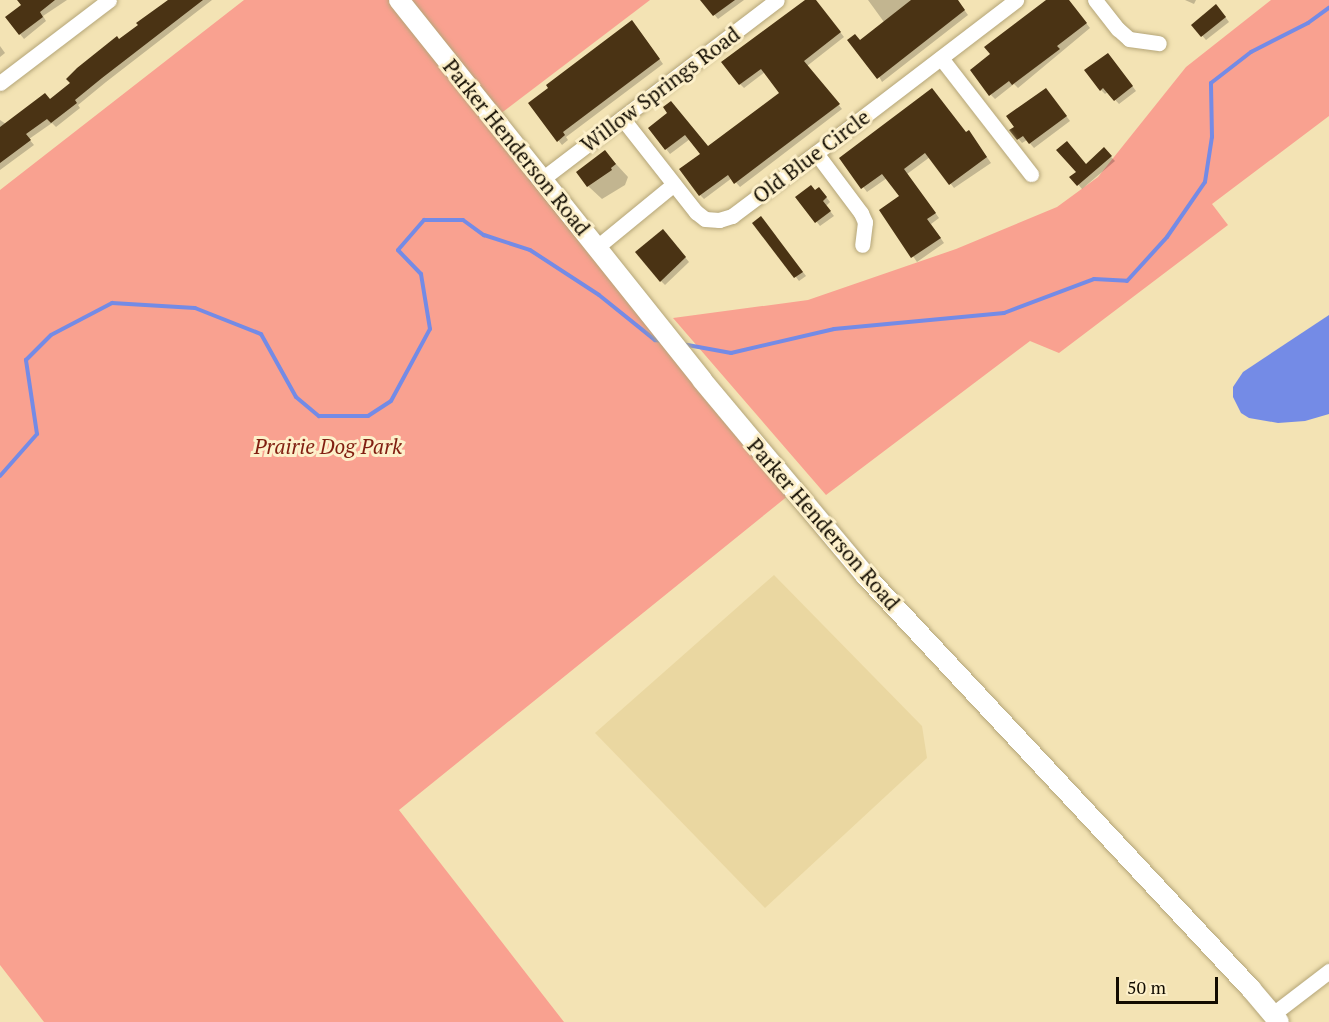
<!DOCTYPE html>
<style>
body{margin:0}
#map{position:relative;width:1329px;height:1022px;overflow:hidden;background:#f3e3b4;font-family:"PT Serif",serif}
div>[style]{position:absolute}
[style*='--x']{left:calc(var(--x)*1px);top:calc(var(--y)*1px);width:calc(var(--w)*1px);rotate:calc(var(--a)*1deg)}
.built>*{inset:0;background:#ead7a1}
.green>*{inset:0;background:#f9a190}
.water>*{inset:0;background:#748be6}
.shadow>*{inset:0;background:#0003}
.stream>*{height:4px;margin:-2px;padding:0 2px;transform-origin:2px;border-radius:2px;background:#748be6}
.building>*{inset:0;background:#4a3314}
.roads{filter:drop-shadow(0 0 2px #b4a578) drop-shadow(0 0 2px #b4a578)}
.minor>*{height:15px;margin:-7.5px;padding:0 7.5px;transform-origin:7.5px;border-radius:7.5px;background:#fff}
.tertiary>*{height:20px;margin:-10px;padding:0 10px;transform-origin:10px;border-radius:10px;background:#fff}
span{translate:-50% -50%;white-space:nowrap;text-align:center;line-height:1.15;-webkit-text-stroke:6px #fdf0ca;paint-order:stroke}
.street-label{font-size:21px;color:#120c00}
.park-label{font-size:21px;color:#811f11;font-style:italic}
.scale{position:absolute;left:1116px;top:977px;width:102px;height:27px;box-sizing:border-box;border:3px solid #120c00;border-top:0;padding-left:8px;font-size:18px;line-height:21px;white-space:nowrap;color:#120c00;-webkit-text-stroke:4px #fdf0ca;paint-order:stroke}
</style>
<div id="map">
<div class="built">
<div style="clip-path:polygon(774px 575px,922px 726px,927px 758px,765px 908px,595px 733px)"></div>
</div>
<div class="green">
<div style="clip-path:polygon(244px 0,389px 0,789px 495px,399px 810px,564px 1022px,44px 1022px,0 965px,0 190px)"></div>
<div style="clip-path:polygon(411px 0,650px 0,500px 114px)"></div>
<div style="clip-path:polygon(1271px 0,1329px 0,1329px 116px,1212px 204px,1228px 225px,1059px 353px,1030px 341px,826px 495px,673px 318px,808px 300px,956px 249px,1057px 207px,1098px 177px,1186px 67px)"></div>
</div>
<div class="water">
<div style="clip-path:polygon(1329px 315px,1329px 414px,1305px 421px,1278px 423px,1249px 418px,1241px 413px,1233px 397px,1233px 387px,1243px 372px)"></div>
</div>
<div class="shadow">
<div style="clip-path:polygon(19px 0,67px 0,43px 16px,46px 21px,24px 39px,7px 18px,23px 6px)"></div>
<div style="clip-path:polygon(168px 0,212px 0,106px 82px,78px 105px,80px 108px,56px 127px,52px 123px,29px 139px,34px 145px,0 170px,0 120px,6px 124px,50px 100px)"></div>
<div style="clip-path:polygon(702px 0,744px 0,718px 19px)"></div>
<div style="clip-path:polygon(807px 0,815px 0,844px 37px,807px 66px,842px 109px,740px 187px,732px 178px,704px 199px,700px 195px,702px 154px,690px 139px,670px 154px,650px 128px,669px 113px,708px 148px,781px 93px,765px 72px,744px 88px,740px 84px)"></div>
<div style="clip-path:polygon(868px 0,957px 0,968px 15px,882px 82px,860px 41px,884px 22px)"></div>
<div style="clip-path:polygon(1049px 0,1068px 0,1090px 28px,1018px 88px,1014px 84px,995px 99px,991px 95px)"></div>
<div style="clip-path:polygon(1185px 0,1196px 0,1194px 4px)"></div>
<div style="clip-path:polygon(1220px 10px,1229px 22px,1206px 40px,1193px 25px)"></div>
<div style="clip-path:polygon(636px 26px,663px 64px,566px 137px,568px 140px,562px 145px,530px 104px)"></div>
<div style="clip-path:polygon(0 46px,5px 53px,0 57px)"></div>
<div style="clip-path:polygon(1112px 59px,1136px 91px,1119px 104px,1108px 92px,1105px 94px,1101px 90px)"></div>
<div style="clip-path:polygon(1050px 94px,1070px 121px,1034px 148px,1027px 140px,1022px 143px,1011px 130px)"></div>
<div style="clip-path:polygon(967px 134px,973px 137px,991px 163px,954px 188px,930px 157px,907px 174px,939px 218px,931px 224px,944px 243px,917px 262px,882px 211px,902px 196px,887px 178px,867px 192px,841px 158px)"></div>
<div style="clip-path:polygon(1104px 150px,1115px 161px,1082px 189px,1072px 177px)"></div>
<div style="clip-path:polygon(605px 152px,628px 177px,625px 185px,602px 199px,588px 186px)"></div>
<div style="clip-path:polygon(815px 192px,823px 193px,830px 202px,826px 206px,834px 216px,820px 226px,797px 197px)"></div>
<div style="clip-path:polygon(765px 222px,806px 276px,799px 281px,754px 223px)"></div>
<div style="clip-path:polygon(667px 235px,689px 262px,665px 285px,661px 281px)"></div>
</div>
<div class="stream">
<div style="--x:682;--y:344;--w:50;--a:10.4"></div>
<div style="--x:731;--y:353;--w:106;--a:-13.1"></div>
<div style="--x:834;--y:329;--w:171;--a:-5.4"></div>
<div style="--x:1004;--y:313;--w:96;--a:-20.7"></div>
<div style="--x:1094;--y:279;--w:33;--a:3"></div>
<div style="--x:1127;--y:281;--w:59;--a:-47.7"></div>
<div style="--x:1167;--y:237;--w:67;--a:-55.4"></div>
<div style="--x:1205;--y:182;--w:46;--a:-81.2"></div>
<div style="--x:1212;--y:137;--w:54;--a:-91.1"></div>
<div style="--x:1211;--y:83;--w:51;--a:-37.8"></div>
<div style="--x:1251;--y:52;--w:64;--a:-27"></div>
<div style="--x:1308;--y:23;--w:26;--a:-36"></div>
<div style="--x:0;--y:476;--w:56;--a:-48.6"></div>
<div style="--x:37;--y:434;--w:75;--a:-98.5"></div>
<div style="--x:26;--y:360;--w:35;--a:-45"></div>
<div style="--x:51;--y:335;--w:69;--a:-27.7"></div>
<div style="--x:112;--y:303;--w:83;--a:3.4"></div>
<div style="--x:195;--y:308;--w:71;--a:21.5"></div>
<div style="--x:261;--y:334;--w:72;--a:60.9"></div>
<div style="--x:296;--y:397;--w:30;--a:40"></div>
<div style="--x:319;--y:416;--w:49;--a:0"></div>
<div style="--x:368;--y:416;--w:27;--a:-33"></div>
<div style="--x:391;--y:401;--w:82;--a:-61.6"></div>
<div style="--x:430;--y:329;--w:56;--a:-99.3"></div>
<div style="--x:421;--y:274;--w:33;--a:-134"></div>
<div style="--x:398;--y:250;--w:40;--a:-49"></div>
<div style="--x:424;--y:220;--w:39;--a:0"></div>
<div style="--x:463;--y:220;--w:26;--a:36"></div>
<div style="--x:484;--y:235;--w:48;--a:18.1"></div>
<div style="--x:530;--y:250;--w:82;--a:33.1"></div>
<div style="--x:599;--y:295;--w:72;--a:38.8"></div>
<div style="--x:655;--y:340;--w:8;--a:7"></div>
</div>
<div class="building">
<div style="clip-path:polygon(17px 0,55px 0,40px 12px,43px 17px,19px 35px,5px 17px,21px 5px)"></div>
<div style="clip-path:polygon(168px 0,203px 0,102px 78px,75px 100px,77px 103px,51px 123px,47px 119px,26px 134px,31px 140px,0 163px,0 127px,45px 93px,50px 99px,70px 83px,66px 79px,77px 68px,117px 36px,119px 39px,138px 25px,136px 23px)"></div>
<div style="clip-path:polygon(700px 0,735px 0,713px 16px)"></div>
<div style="clip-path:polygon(805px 0,816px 0,841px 32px,804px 61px,840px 104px,734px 184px,728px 175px,699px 196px,679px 169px,700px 154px,685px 135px,665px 150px,648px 128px,667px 113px,663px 107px,671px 101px,708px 146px,779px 93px,761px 69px,739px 85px,721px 62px)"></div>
<div style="clip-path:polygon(911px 0,958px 0,965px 10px,877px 79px,847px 40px,855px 34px,860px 40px)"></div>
<div style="clip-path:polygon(1046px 0,1069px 0,1087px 23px,1057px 46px,1060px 49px,1012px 85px,1009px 81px,989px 96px,970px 70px,990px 54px,984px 47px)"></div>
<div style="clip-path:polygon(1216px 4px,1226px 17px,1201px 37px,1191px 25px)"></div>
<div style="clip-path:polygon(632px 20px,660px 59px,563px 132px,565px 135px,557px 142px,528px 103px,548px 88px,546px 85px)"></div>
<div style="clip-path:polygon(1108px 53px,1133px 86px,1114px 101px,1103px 88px,1100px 91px,1084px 70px)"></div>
<div style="clip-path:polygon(932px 88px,966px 132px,969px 130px,987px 157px,949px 185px,925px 153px,904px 169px,936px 213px,927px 219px,941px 238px,911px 258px,879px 210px,899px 196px,882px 174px,861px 189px,839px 158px)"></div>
<div style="clip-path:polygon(1046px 88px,1067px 116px,1029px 144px,1023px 136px,1017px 140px,1009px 130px,1014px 127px,1006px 116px)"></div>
<div style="clip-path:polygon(1067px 141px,1086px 164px,1104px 147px,1112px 156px,1077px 186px,1069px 177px,1076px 172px,1056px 150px)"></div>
<div style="clip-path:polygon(605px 150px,616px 164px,611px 168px,612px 170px,587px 187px,576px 172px)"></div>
<div style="clip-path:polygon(811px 185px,815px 190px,819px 187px,827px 197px,823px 201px,831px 211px,815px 223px,795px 197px)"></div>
<div style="clip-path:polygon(761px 216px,803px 272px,794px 278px,752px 223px)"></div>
<div style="clip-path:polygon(663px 229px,686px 257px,660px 282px,635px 252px)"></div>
</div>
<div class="roads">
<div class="minor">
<div style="--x:1095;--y:0;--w:37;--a:52"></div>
<div style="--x:1118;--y:29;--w:15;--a:42"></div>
<div style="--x:1129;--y:39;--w:30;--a:8"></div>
<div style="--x:941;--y:58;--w:147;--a:52.2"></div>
<div style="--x:0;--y:83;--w:137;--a:-37.3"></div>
<div style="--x:622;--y:118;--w:120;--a:51.8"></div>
<div style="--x:696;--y:212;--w:11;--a:38"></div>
<div style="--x:705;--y:219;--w:14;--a:4"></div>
<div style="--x:719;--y:220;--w:14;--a:-17"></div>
<div style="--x:732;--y:216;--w:105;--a:-36.9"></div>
<div style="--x:816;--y:153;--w:252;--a:-37.4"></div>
<div style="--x:816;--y:153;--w:75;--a:53.1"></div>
<div style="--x:861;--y:213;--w:10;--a:66"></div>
<div style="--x:865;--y:222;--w:23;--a:97"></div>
<div style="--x:542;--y:179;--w:295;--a:-37.3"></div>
<div style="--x:597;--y:247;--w:99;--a:-39.3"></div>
<div style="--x:1273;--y:1014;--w:71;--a:-37.5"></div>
</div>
<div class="tertiary">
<div style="--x:399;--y:0;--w:486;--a:51.4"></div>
<div style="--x:702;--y:380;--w:254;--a:50.1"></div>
<div style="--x:865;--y:575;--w:566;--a:47"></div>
<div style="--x:1251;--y:989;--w:43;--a:49.7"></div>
</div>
</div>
<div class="street-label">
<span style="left:660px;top:89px;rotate:-37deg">Willow Springs Road</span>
<span style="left:517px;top:147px;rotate:51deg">Parker Henderson Road</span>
<span style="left:811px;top:156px;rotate:-37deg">Old Blue Circle</span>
<span style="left:824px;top:524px;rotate:49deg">Parker Henderson Road</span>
</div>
<div class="park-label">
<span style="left:328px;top:446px">Prairie Dog Park</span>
</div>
<div class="scale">50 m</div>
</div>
